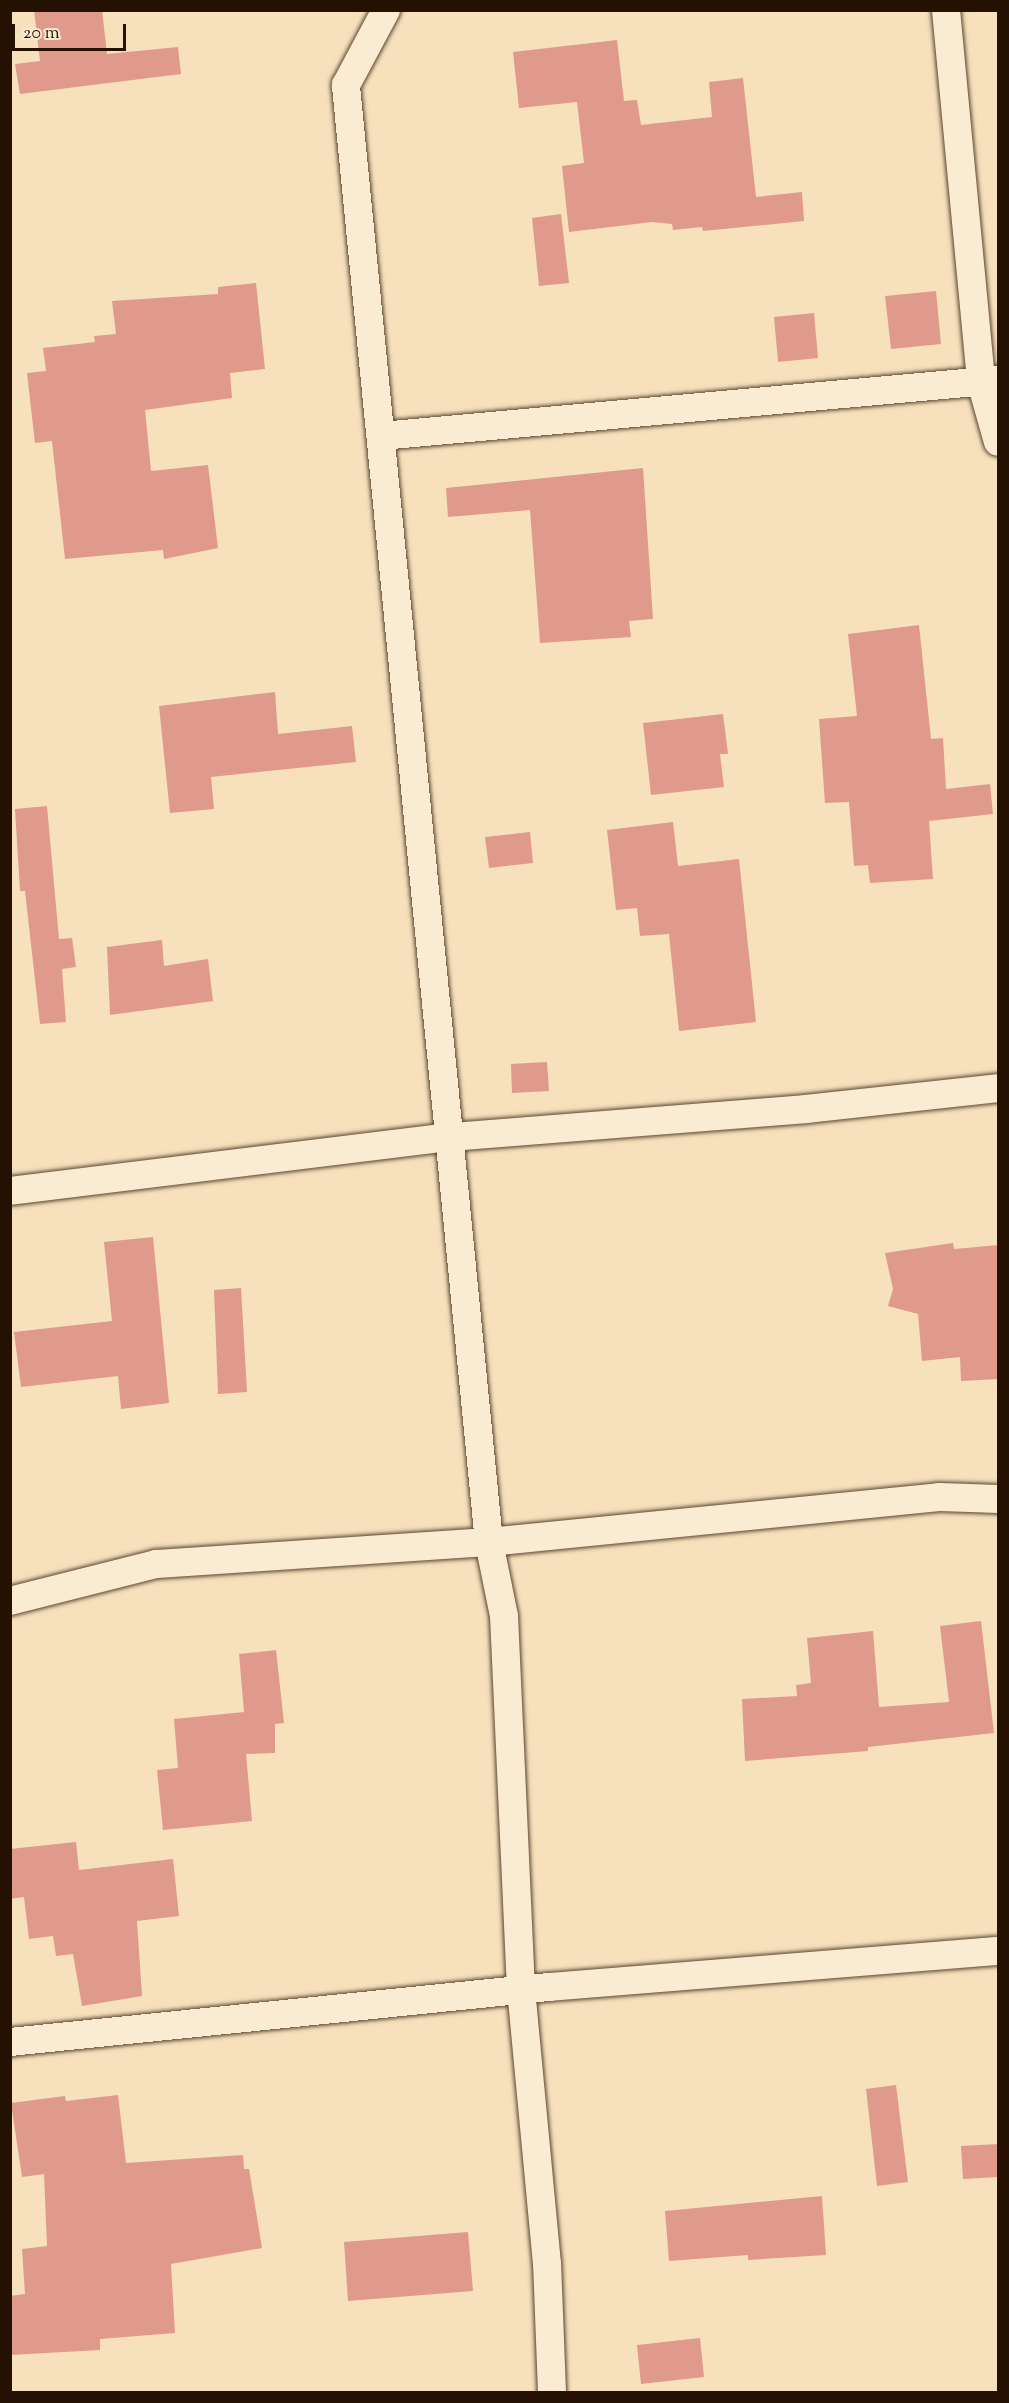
<!DOCTYPE html>
<style>
body{margin:0}
#map{position:relative;width:1009px;height:2403px;overflow:hidden;background:#f7e0bc;font-family:"Sorts Mill Goudy",serif}
div>[style]{position:absolute}
[style*='--x']{left:calc(var(--x)*1px);top:calc(var(--y)*1px);width:calc(var(--w)*1px);rotate:calc(var(--a)*1deg)}
.building>*{inset:0;background:#e09a8c}
.roads{filter:drop-shadow(0 0 2px #5a4530) drop-shadow(0 0 2px #5a4530)}
.street>*{height:28px;margin:-14px;padding:0 14px;transform-origin:14px;border-radius:14px;background:#faebd3}
span{translate:-50% -50%;white-space:nowrap;text-align:center;line-height:1.15;-webkit-text-stroke:4.5px #faebd3;paint-order:stroke}
.frame{position:absolute;inset:0;border:12px solid #251101;pointer-events:none}
.scale{position:absolute;left:12px;top:24px;width:114px;height:27px;box-sizing:border-box;border:3px solid #251101;border-top:0;padding-left:8px;font-size:18px;line-height:21px;white-space:nowrap;color:#251101;-webkit-text-stroke:4px #faebd3;paint-order:stroke}
</style>
<div id="map">
<div class="building">
<div style="clip-path:polygon(34px 10px,102px 10px,107px 54px,178px 47px,181px 74px,20px 94px,15px 64px,40px 61px)"></div>
<div style="clip-path:polygon(617px 40px,624px 101px,637px 100px,641px 125px,712px 117px,709px 82px,743px 78px,756px 197px,802px 192px,804px 221px,703px 231px,702px 227px,673px 230px,672px 224px,652px 222px,569px 232px,562px 166px,584px 163px,577px 102px,519px 108px,513px 52px)"></div>
<div style="clip-path:polygon(561px 214px,569px 283px,539px 286px,532px 218px)"></div>
<div style="clip-path:polygon(256px 283px,265px 369px,230px 373px,232px 398px,145px 410px,151px 471px,208px 465px,218px 548px,164px 559px,163px 550px,65px 559px,52px 441px,35px 443px,27px 373px,46px 371px,43px 348px,95px 342px,94px 336px,116px 334px,112px 301px,218px 294px,218px 287px)"></div>
<div style="clip-path:polygon(936px 291px,941px 344px,891px 349px,885px 296px)"></div>
<div style="clip-path:polygon(814px 313px,818px 358px,778px 362px,774px 317px)"></div>
<div style="clip-path:polygon(643px 468px,653px 619px,629px 621px,631px 637px,540px 643px,530px 510px,448px 517px,446px 488px)"></div>
<div style="clip-path:polygon(919px 625px,931px 739px,943px 738px,946px 789px,990px 784px,993px 814px,929px 821px,933px 879px,870px 883px,868px 865px,854px 866px,849px 802px,825px 803px,819px 719px,857px 716px,848px 634px)"></div>
<div style="clip-path:polygon(275px 692px,278px 734px,352px 726px,356px 762px,211px 777px,214px 809px,170px 813px,159px 706px)"></div>
<div style="clip-path:polygon(723px 714px,728px 754px,720px 754px,724px 787px,651px 795px,643px 723px)"></div>
<div style="clip-path:polygon(47px 806px,59px 939px,72px 938px,76px 967px,62px 969px,66px 1022px,40px 1024px,25px 891px,20px 891px,15px 809px)"></div>
<div style="clip-path:polygon(673px 822px,678px 866px,739px 859px,756px 1022px,679px 1031px,669px 934px,640px 936px,637px 908px,616px 910px,607px 830px)"></div>
<div style="clip-path:polygon(530px 832px,533px 863px,489px 868px,485px 837px)"></div>
<div style="clip-path:polygon(162px 940px,164px 966px,208px 959px,213px 1001px,110px 1015px,107px 947px)"></div>
<div style="clip-path:polygon(547px 1062px,549px 1091px,512px 1093px,511px 1064px)"></div>
<div style="clip-path:polygon(153px 1237px,169px 1403px,121px 1409px,118px 1376px,21px 1387px,14px 1332px,112px 1321px,104px 1242px)"></div>
<div style="clip-path:polygon(953px 1243px,954px 1249px,999px 1245px,999px 1379px,961px 1381px,960px 1357px,922px 1361px,918px 1314px,888px 1306px,893px 1289px,885px 1253px)"></div>
<div style="clip-path:polygon(241px 1288px,247px 1392px,218px 1394px,214px 1290px)"></div>
<div style="clip-path:polygon(981px 1621px,994px 1733px,868px 1747px,868px 1751px,745px 1761px,742px 1699px,797px 1696px,796px 1685px,811px 1683px,807px 1638px,873px 1631px,879px 1707px,949px 1702px,940px 1626px)"></div>
<div style="clip-path:polygon(276px 1650px,284px 1723px,275px 1724px,275px 1753px,246px 1754px,252px 1821px,163px 1830px,157px 1770px,178px 1768px,174px 1719px,244px 1712px,239px 1654px)"></div>
<div style="clip-path:polygon(76px 1842px,79px 1870px,173px 1859px,179px 1916px,137px 1921px,142px 1996px,82px 2006px,73px 1954px,56px 1956px,53px 1936px,29px 1939px,24px 1897px,10px 1899px,10px 1849px)"></div>
<div style="clip-path:polygon(896px 2085px,908px 2182px,877px 2186px,866px 2089px)"></div>
<div style="clip-path:polygon(118px 2095px,126px 2163px,243px 2155px,244px 2169px,249px 2169px,262px 2248px,171px 2264px,175px 2333px,100px 2339px,100px 2350px,10px 2355px,10px 2296px,25px 2294px,22px 2249px,47px 2246px,44px 2174px,22px 2177px,11px 2103px,65px 2096px,66px 2101px)"></div>
<div style="clip-path:polygon(999px 2144px,999px 2177px,963px 2179px,961px 2146px)"></div>
<div style="clip-path:polygon(822px 2196px,826px 2255px,748px 2260px,748px 2255px,669px 2261px,665px 2211px)"></div>
<div style="clip-path:polygon(468px 2232px,473px 2291px,348px 2301px,344px 2242px)"></div>
<div style="clip-path:polygon(700px 2338px,704px 2377px,641px 2384px,637px 2345px)"></div>
</div>
<div class="roads">
<div class="street">
<div style="--x:946;--y:10;--w:374;--a:84.6"></div>
<div style="--x:981;--y:382;--w:62;--a:74.2"></div>
<div style="--x:381;--y:436;--w:620;--a:-5.19"></div>
<div style="--x:10;--y:1191;--w:444;--a:-7"></div>
<div style="--x:451;--y:1137;--w:356;--a:-4.5"></div>
<div style="--x:806;--y:1109;--w:193;--a:-6.2"></div>
<div style="--x:10;--y:1601;--w:151;--a:-14.2"></div>
<div style="--x:156;--y:1564;--w:334;--a:-3.8"></div>
<div style="--x:489;--y:1542;--w:1464;--a:-95.61"></div>
<div style="--x:346;--y:85;--w:85;--a:-61.9"></div>
<div style="--x:10;--y:2042;--w:542;--a:-5.83"></div>
<div style="--x:549;--y:1987;--w:450;--a:-4.6"></div>
<div style="--x:552;--y:2392;--w:128;--a:-92.2"></div>
<div style="--x:547;--y:2264;--w:275;--a:-95.4"></div>
<div style="--x:521;--y:1990;--w:374;--a:-92.6"></div>
<div style="--x:504;--y:1616;--w:76;--a:-101.5"></div>
<div style="--x:489;--y:1542;--w:452;--a:-5.7"></div>
<div style="--x:939;--y:1497;--w:59;--a:1.9"></div>
</div>
</div>
<div class="frame"></div>
<div class="scale">20 m</div>
</div>
